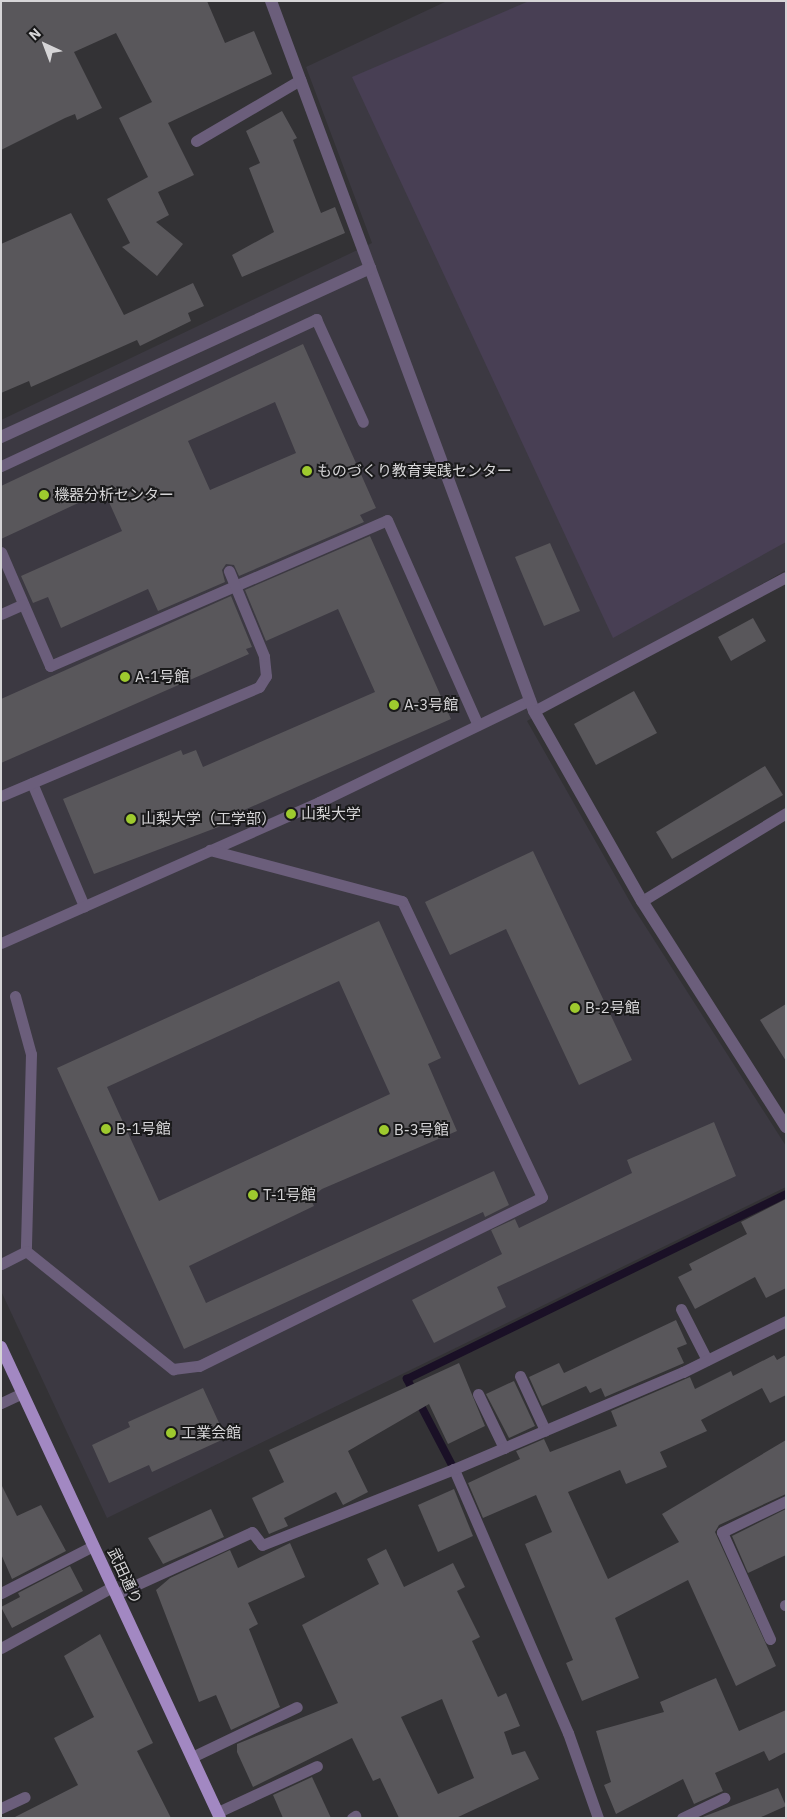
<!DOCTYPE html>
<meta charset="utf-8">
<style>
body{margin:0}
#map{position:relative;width:787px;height:1819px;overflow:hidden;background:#333235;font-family:"IBM Plex Sans","Noto Sans JP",sans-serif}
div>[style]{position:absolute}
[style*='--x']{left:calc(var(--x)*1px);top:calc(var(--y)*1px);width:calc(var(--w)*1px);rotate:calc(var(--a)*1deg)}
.built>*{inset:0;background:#3c3942}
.green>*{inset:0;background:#483f54}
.stream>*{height:8px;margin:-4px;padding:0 4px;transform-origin:4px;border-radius:4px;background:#1a1026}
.building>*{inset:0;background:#59575b}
.service>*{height:11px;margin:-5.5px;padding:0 5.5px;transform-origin:5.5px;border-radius:5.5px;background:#6b5e7b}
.minor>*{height:12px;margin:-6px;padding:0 6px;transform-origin:6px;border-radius:6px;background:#6b5e7b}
.primary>*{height:12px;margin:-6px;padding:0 6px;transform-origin:6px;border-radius:6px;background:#a288c2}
.dots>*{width:14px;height:14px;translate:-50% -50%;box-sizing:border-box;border:2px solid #1a1a1b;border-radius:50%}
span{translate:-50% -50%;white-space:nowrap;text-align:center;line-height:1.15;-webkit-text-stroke:4px #1a1a1b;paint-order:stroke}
.poi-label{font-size:15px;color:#d6d5d7}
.left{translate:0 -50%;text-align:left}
.street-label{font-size:15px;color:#d6d5d7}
.frame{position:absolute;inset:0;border:2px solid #d6d5d7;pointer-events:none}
.north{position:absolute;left:20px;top:20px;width:50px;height:50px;-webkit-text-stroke:4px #1a1a1b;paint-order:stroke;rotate:317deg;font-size:14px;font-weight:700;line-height:20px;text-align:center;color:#d6d5d7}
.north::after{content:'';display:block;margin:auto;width:18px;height:22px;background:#d6d5d7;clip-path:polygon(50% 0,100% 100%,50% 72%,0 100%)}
</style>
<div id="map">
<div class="built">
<div style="clip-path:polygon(447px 1px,786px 1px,786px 570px,527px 721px,633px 907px,786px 1146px,786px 1187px,107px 1518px,1px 1291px,1px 420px,372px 243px,306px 67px)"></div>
</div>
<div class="green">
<div style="clip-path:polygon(529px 1px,786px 1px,786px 542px,613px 638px,352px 77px)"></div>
</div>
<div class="stream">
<div style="--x:454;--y:1469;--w:102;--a:-117.6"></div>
<div style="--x:407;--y:1379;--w:422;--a:-26"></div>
</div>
<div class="building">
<div style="clip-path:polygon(1px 1px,207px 1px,225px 43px,254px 31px,272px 74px,168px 123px,194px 175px,158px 192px,169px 215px,156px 222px,183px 244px,157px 276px,122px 247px,130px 243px,107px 199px,148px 177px,119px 118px,152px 102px,116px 33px,74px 52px,102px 108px,77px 120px,75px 114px,65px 118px,1px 150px)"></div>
<div style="clip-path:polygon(282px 111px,297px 138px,293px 140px,321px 213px,335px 207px,345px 233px,242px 277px,232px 255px,274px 232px,249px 168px,260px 163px,246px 131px)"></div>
<div style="clip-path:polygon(71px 213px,124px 315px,193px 283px,204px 306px,188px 313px,191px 321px,140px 346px,137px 340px,31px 387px,29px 381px,1px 393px,1px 244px)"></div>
<div style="clip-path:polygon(evenodd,303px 344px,376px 508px,360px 515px,364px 522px,239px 576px,234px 565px,226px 564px,222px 570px,225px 582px,158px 611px,148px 589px,61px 628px,48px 597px,33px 603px,21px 576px,122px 531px,104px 491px,1px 539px,1px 486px,303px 344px,275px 402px,296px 453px,210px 490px,188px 441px,275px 402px)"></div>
<div style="clip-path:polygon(370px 536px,451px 719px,233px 815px,221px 826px,94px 874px,63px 799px,181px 750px,183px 755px,196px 750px,203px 767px,375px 692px,338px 609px,266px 641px,245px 590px)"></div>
<div style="clip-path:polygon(550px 543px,580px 611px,544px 626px,515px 557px)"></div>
<div style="clip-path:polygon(231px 596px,252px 647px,246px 649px,249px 654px,1px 763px,1px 699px)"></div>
<div style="clip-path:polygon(753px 618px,766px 641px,731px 661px,718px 637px)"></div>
<div style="clip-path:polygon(634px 691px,657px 733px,596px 765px,574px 724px)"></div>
<div style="clip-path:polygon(765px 766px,783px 795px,672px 859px,656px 832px)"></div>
<div style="clip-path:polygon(533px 851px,632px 1060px,579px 1085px,506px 929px,450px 955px,425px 902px)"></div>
<div style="clip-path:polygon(evenodd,379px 921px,441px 1058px,428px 1064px,457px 1131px,322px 1189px,310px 1198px,314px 1206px,189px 1266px,206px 1303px,494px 1171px,509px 1205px,485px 1217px,483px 1212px,184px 1349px,57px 1068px,379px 921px,339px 981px,390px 1094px,159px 1201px,107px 1087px,339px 981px)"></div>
<div style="clip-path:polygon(786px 1004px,786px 1061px,760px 1020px)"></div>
<div style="clip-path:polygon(714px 1122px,736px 1176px,497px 1287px,506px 1307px,434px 1343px,412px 1300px,502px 1254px,491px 1230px,515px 1219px,519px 1228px,632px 1173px,627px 1160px)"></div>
<div style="clip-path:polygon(786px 1199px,786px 1288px,766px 1298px,755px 1277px,695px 1309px,678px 1277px,692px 1270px,689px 1264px,747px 1234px,741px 1222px)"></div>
<div style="clip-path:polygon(676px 1320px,687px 1344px,677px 1348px,684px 1363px,605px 1397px,601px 1388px,590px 1393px,586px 1386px,542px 1406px,529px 1377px,559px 1363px,564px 1373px)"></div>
<div style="clip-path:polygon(774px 1355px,777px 1360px,786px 1355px,786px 1395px,770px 1403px,762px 1388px,701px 1420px,707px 1431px,660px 1452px,667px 1467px,626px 1484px,620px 1470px,568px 1492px,608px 1579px,679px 1542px,662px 1514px,786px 1440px,786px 1494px,719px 1525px,715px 1532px,776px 1666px,736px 1686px,688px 1580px,615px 1618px,639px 1678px,582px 1701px,566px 1663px,573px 1660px,525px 1544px,552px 1532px,536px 1495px,483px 1518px,468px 1483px,520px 1459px,516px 1451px,544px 1439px,550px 1452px,617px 1426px,611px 1411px,690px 1377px,695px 1389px,731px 1371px,733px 1376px)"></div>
<div style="clip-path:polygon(459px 1363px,485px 1426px,448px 1444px,429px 1404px,348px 1451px,368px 1492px,343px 1505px,336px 1492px,284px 1518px,288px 1526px,269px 1534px,252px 1498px,284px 1482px,269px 1450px)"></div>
<div style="clip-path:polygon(514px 1381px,535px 1426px,509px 1438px,486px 1394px)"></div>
<div style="clip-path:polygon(203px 1388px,226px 1438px,152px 1472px,149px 1465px,109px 1483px,92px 1445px,130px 1427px,128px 1422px)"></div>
<div style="clip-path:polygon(1px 1484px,17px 1516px,41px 1505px,66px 1551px,12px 1579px,1px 1554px)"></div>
<div style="clip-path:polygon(454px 1489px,473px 1536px,438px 1552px,418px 1505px)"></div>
<div style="clip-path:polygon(211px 1509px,224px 1537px,163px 1564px,148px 1538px)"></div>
<div style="clip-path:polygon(786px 1509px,786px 1555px,748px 1573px,732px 1536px)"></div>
<div style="clip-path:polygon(290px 1543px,305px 1577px,248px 1603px,258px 1624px,249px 1629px,280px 1707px,231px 1730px,216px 1695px,199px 1702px,156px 1590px,170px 1578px,230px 1550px,238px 1568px)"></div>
<div style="clip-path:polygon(evenodd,386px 1549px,404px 1587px,453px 1563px,465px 1587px,457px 1591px,480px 1637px,472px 1641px,498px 1697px,506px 1693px,520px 1726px,504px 1732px,512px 1755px,525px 1751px,539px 1779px,456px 1818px,399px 1818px,380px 1778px,373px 1781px,352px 1738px,253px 1787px,237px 1752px,237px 1744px,338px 1703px,302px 1625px,379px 1584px,367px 1559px,386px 1549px,442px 1699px,474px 1778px,438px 1794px,401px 1717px,442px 1699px)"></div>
<div style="clip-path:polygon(70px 1566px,83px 1591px,12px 1628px,1px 1607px,20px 1597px,18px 1593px)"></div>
<div style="clip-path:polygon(100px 1634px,153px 1743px,137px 1751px,171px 1818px,13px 1818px,78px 1785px,54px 1738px,94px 1717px,64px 1656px)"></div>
<div style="clip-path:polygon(716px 1678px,739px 1731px,786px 1710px,786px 1752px,769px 1761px,764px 1751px,715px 1773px,723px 1791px,694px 1804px,683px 1779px,616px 1814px,604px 1785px,611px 1782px,596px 1731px,664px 1712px,660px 1702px)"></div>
<div style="clip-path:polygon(312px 1777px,331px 1818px,283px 1818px,273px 1795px)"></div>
<div style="clip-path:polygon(778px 1788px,786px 1806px,759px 1818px,700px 1818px)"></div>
</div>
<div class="service">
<div style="--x:196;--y:141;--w:121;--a:-30.4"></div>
<div style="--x:1;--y:466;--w:348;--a:-25"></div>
<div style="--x:316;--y:319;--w:113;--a:65.5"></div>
<div style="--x:1;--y:552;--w:124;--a:66.7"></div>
<div style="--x:50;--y:666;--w:367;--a:-23.4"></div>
<div style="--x:387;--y:520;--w:224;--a:66.1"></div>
<div style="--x:1;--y:614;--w:24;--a:-24"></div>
<div style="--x:534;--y:711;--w:285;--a:-28"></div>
<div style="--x:32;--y:783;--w:134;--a:67.1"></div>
<div style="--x:1;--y:796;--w:280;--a:-22.9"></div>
<div style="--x:259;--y:687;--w:13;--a:-58"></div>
<div style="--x:266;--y:676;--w:20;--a:-96"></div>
<div style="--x:264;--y:656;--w:92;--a:-112.4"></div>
<div style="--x:642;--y:901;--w:169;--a:-31.4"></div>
<div style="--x:1;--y:943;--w:348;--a:-23.9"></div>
<div style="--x:319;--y:802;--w:234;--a:-25.8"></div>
<div style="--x:15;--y:996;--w:60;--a:74.6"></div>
<div style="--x:31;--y:1054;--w:197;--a:91.5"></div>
<div style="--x:26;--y:1251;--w:189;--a:38.8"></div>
<div style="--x:173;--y:1369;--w:26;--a:-7"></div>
<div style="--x:199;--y:1366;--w:382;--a:-26.2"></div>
<div style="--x:542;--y:1197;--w:327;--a:-115.3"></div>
<div style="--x:402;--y:901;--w:199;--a:-165.1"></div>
<div style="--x:1;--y:1264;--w:28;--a:-27"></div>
<div style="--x:681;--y:1309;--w:57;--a:63"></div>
<div style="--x:520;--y:1376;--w:60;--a:65.2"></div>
<div style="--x:478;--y:1394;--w:60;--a:64.3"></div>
<div style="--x:1;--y:1403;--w:23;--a:-25"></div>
<div style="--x:1;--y:1593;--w:103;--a:-27.1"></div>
<div style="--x:116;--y:1594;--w:149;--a:-24.5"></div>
<div style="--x:252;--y:1532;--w:16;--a:52"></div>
<div style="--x:262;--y:1545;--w:206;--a:-21.6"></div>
<div style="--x:785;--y:1605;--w:1;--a:0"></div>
<div style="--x:770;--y:1639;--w:117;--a:-114.2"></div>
<div style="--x:722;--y:1532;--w:71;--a:-25.8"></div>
<div style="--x:1;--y:1648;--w:127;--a:-28.8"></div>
<div style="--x:192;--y:1757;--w:116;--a:-25.5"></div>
<div style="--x:1;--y:1808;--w:26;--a:-25"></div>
<div style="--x:218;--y:1812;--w:109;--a:-24.9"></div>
<div style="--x:352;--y:1818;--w:4;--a:-34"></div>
<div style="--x:598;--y:1818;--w:90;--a:-109.4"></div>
<div style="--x:568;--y:1733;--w:288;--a:-113.4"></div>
<div style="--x:454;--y:1469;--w:249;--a:-23"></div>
<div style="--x:683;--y:1372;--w:115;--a:-26.3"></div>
<div style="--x:682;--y:1818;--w:47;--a:-25.5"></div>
</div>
<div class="minor">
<div style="--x:271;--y:1;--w:757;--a:69.67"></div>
<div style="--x:534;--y:711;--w:219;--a:60.4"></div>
<div style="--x:642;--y:901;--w:268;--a:57.5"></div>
<div style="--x:1;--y:437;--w:406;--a:-24.6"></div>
</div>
<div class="primary">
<div style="--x:1;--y:1347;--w:519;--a:65.06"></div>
</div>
<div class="dots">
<div style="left:307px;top:471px;background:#9eca2e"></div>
<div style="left:44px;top:495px;background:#9eca2e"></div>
<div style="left:125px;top:677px;background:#9eca2e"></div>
<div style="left:394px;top:705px;background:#9eca2e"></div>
<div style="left:291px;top:814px;background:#9eca2e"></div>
<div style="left:131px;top:819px;background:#9eca2e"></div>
<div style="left:575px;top:1008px;background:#9eca2e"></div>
<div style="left:106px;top:1129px;background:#9eca2e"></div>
<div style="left:384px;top:1130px;background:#9eca2e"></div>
<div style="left:253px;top:1195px;background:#9eca2e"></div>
<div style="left:171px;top:1433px;background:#9eca2e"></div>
</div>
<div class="poi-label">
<span class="left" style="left:317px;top:471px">ものづくり教育実践センター</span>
<span class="left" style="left:54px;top:495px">機器分析センター</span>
<span class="left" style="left:135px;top:677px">A-1号館</span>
<span class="left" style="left:404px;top:705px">A-3号館</span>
<span class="left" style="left:301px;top:814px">山梨大学</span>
<span class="left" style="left:141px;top:819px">山梨大学（工学部）</span>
<span class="left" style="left:585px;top:1008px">B-2号館</span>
<span class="left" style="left:116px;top:1129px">B-1号館</span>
<span class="left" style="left:394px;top:1130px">B-3号館</span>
<span class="left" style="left:263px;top:1195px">T-1号館</span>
<span class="left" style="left:181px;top:1433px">工業会館</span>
</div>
<div class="street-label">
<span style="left:125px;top:1576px;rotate:65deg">武田通り</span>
</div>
<div class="frame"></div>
<div class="north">N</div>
</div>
